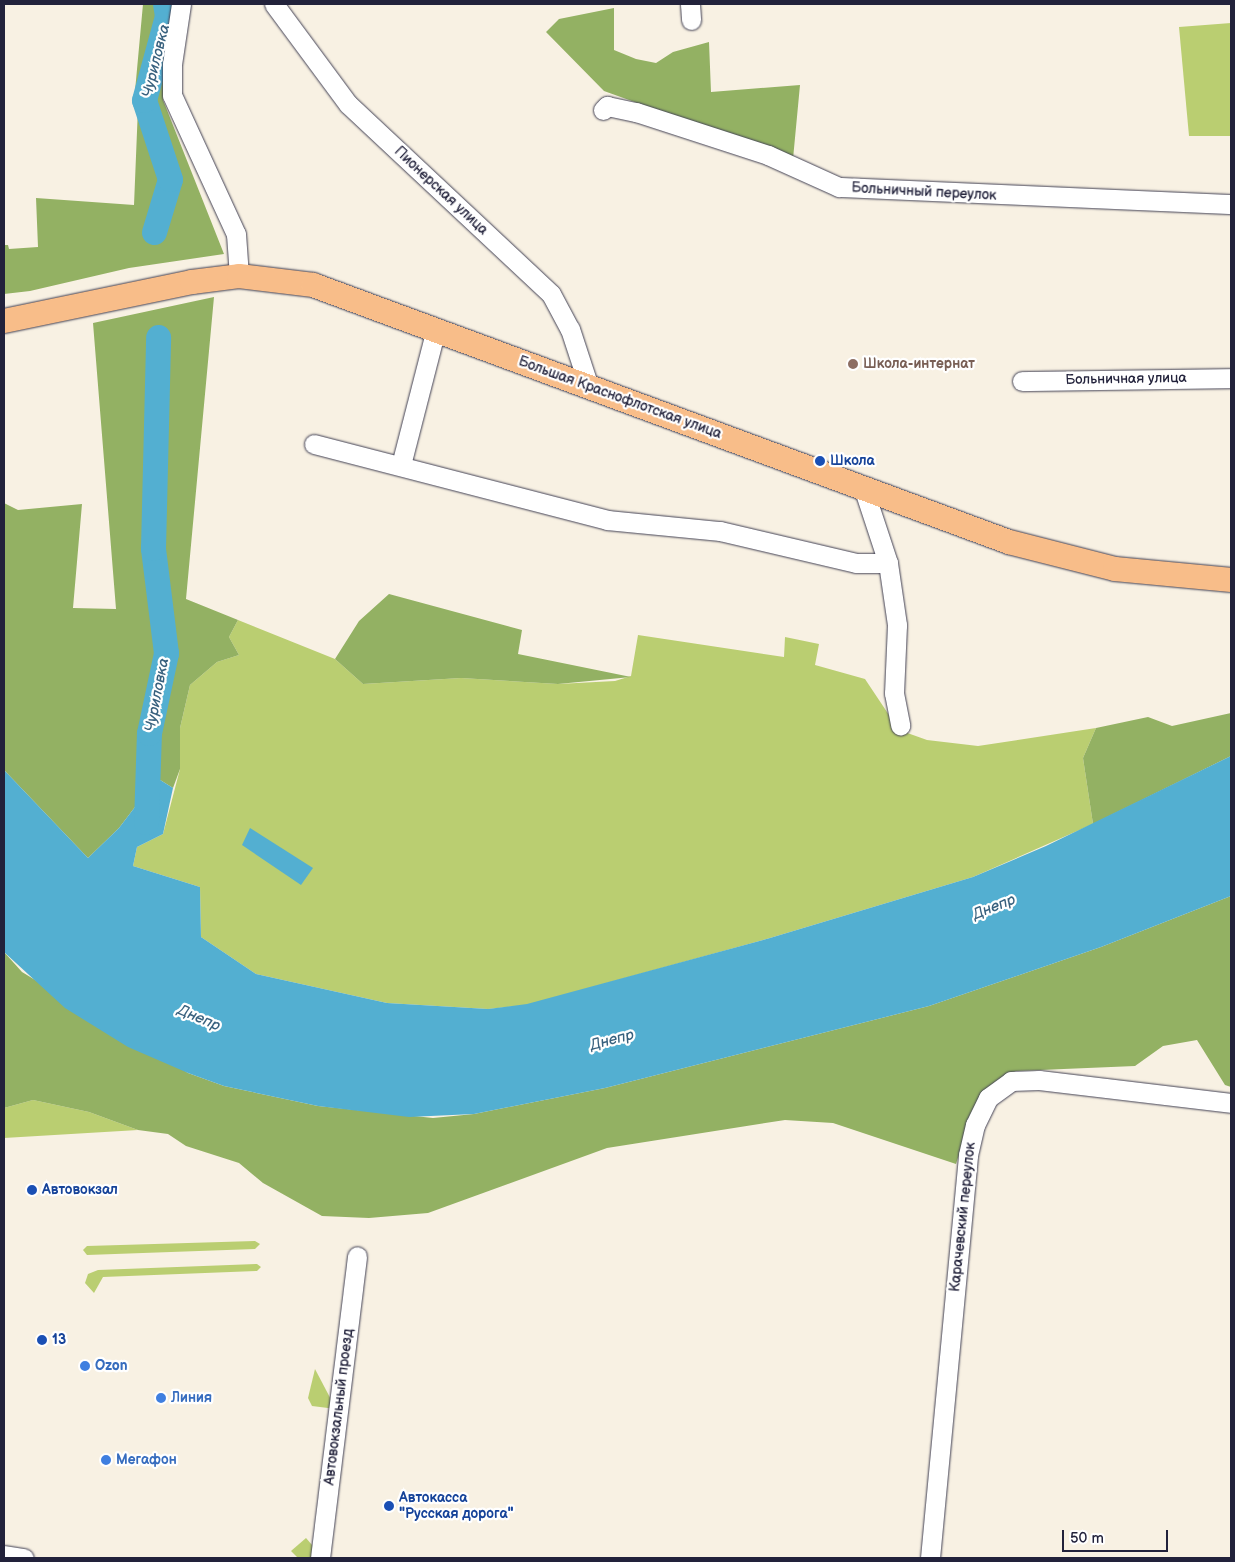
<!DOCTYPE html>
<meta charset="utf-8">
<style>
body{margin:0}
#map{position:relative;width:1235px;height:1562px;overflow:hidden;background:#f8f1e3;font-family:"Balsamiq Sans",sans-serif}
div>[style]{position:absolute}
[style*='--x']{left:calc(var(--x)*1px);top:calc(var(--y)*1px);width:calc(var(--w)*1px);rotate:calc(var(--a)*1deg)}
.green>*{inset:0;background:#bace71}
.forest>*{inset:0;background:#93b163}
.water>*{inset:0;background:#53afd1}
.river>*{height:25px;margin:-12.5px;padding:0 12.5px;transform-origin:12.5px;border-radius:12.5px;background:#53afd1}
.roads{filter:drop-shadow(0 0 1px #424154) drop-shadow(0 0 1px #424154)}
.minor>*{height:19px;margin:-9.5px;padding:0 9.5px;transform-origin:9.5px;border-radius:9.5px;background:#fff}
.major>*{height:24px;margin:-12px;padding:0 12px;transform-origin:12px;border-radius:12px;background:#f8bd89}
.dots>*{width:14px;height:14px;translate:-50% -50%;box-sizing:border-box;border:2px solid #fff;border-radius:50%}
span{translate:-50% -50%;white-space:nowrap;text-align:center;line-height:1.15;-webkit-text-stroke:4.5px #fff;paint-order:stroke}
.street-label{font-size:14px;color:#22223b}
.education-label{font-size:14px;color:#785e54;font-weight:700}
.left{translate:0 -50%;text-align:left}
.transit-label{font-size:14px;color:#164399;font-weight:700}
.shop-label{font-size:14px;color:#366cbe;font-weight:700}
.water-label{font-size:15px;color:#38617e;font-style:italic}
.frame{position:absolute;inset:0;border:5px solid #22223b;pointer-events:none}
.scale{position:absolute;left:1062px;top:1530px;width:106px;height:22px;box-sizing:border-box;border:2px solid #22223b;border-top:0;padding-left:6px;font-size:15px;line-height:18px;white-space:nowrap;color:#22223b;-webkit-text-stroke:4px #fff;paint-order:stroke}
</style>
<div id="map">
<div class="green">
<div style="clip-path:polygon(1231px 23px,1231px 136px,1189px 136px,1179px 27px)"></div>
<div style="clip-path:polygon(238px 620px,335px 659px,363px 684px,461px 678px,558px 684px,615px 681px,631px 676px,638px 635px,784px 657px,785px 637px,819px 644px,815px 665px,865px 679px,899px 730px,927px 740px,978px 746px,1096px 728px,1083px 758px,1093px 824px,973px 877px,770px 938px,527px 1005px,488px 1009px,387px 1003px,256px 974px,201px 937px,200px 887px,133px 866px,137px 847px,163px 834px,180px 769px,180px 728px,190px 685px,217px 662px,239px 655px,229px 637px)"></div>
<div style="clip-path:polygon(33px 1100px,89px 1112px,138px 1130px,4px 1138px,4px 1108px)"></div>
<div style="clip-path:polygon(255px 1241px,260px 1244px,255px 1249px,87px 1255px,83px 1250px,87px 1246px)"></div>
<div style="clip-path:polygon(257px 1264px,261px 1267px,257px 1271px,103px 1277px,94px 1293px,85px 1283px,88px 1274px,98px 1270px)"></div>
<div style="clip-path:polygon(315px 1369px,336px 1409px,312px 1406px,308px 1398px)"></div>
<div style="clip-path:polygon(306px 1538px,319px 1553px,313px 1558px,298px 1558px,291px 1551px)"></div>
</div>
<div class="forest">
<div style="clip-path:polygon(143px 4px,175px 4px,163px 100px,224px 254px,129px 268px,30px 291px,4px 294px,4px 245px,8px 245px,9px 249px,38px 247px,36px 198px,134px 205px,138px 107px,135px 91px)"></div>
<div style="clip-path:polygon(614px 8px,614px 50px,636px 59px,656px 63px,673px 52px,709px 42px,711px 92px,800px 85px,793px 159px,604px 91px,546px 32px,559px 19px)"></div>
<div style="clip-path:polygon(214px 297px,186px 599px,238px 620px,229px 637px,239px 655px,217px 662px,190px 685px,180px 728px,180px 769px,173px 788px,157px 778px,119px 828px,88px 858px,4px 770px,4px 503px,18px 510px,82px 504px,73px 608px,116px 609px,93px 323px)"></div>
<div style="clip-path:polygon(389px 594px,522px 630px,518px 654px,631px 677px,558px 684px,461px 678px,363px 684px,335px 659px,359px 621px)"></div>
<div style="clip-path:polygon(1231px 713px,1231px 756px,1093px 824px,1083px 758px,1096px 728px,1148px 717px,1172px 726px)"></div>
<div style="clip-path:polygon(1231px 896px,1231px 1087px,1225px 1085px,1197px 1040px,1163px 1046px,1135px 1066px,1016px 1071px,995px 1082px,970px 1120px,956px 1164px,833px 1123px,785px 1120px,607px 1148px,428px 1213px,369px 1218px,322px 1216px,263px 1183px,239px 1163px,186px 1146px,168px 1134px,138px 1130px,89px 1112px,33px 1100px,4px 1108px,4px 952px,22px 972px,188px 1073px,224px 1086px,318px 1106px,433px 1118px,474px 1114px,605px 1088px,929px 1006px,1101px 947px)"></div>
</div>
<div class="water">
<div style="clip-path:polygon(1231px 756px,1231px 896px,1101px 947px,929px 1006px,605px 1088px,474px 1114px,409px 1117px,318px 1106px,224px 1086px,188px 1073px,128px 1047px,65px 1008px,4px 952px,4px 770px,88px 858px,119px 828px,157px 778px,173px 788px,163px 834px,137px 847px,133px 866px,200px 887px,201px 937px,256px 974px,387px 1003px,488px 1009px,527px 1004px,770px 938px,973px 877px,1046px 846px)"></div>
<div style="clip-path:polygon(250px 828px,313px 868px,301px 885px,242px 845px)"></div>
</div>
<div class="river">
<div style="--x:154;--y:232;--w:55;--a:-73.2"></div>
<div style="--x:170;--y:179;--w:83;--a:-108.2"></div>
<div style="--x:144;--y:100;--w:87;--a:-74.7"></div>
<div style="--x:167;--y:16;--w:12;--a:-99"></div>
<div style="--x:146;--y:822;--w:89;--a:-88.1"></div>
<div style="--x:149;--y:733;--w:82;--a:-78"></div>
<div style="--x:166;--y:653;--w:106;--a:-97.1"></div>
<div style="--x:153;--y:548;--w:211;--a:-88.6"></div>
</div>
<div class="roads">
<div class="minor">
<div style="--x:181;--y:4;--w:61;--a:98.5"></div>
<div style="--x:172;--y:64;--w:31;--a:90"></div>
<div style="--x:172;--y:95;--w:153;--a:65.3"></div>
<div style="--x:236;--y:234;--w:42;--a:85.9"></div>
<div style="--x:274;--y:4;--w:124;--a:53.5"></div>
<div style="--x:348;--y:104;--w:278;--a:43.1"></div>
<div style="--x:551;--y:294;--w:40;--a:62"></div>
<div style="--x:570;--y:329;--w:61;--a:71.9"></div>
<div style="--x:690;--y:4;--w:16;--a:86"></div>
<div style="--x:603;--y:110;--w:6;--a:-45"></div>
<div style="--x:607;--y:106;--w:30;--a:12"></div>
<div style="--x:636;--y:112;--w:139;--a:18"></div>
<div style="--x:768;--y:155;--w:78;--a:24.3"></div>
<div style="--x:839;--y:187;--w:392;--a:2.5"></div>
<div style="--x:1022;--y:381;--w:209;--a:-0.8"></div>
<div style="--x:314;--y:444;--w:303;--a:14.5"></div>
<div style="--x:607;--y:520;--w:114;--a:5.6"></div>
<div style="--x:720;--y:531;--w:140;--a:13.2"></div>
<div style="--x:856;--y:563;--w:32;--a:0"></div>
<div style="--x:401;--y:465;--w:140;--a:-75.6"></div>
<div style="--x:863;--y:487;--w:80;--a:71.8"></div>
<div style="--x:888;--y:563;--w:63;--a:81.7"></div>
<div style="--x:897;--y:625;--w:68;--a:92.5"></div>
<div style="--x:894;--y:693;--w:33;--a:79"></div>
<div style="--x:4;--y:1555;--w:20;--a:9"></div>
<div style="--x:320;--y:1558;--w:304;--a:-83"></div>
<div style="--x:930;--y:1558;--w:405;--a:-84.6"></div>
<div style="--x:968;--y:1155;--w:31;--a:-77"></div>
<div style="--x:975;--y:1125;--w:30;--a:-64"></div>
<div style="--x:988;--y:1098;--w:29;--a:-36"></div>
<div style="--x:1011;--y:1081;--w:28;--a:-2"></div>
<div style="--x:1039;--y:1080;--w:193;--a:6.8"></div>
</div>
<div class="major">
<div style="--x:4;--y:321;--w:192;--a:-11.7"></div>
<div style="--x:192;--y:282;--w:47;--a:-7.3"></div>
<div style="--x:239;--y:276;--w:75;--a:6.9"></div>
<div style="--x:313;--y:285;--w:742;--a:20.27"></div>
<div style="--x:1009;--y:542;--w:109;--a:14.3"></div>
<div style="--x:1115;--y:569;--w:117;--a:5.4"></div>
</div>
</div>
<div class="dots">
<div style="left:853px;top:364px;background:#8d6e63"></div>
<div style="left:820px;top:461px;background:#1a4fb4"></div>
<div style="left:32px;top:1190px;background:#1a4fb4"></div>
<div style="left:42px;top:1340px;background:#1a4fb4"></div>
<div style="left:85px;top:1366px;background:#3f7fe0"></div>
<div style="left:161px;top:1398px;background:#3f7fe0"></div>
<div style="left:106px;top:1460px;background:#3f7fe0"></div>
<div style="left:389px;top:1506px;background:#1a4fb4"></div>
</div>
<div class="street-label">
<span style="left:441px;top:191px;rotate:43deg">Пионерская улица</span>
<span style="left:924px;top:192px;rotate:3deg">Больничный переулок</span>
<span style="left:1126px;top:379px;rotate:-1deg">Больничная улица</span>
<span style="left:620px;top:398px;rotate:20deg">Большая Краснофлотская улица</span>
<span style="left:963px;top:1217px;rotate:-84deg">Карачевский переулок</span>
<span style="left:339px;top:1407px;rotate:-83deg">Автовокзальный проезд</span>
</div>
<div class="education-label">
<span class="left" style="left:863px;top:364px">Школа-интернат</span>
</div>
<div class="transit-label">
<span class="left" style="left:830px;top:461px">Школа</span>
<span class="left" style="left:42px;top:1190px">Автовокзал</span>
<span class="left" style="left:52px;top:1340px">13</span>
<span class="left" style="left:399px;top:1506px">Автокасса<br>"Русская дорога"</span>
</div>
<div class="shop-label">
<span class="left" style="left:95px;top:1366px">Ozon</span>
<span class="left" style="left:171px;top:1398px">Линия</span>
<span class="left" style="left:116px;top:1460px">Мегафон</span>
</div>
<div class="water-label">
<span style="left:156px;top:61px;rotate:-76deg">Чуриловка</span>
<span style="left:157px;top:695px;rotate:-79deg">Чуриловка</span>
<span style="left:994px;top:907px;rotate:-22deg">Днепр</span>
<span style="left:199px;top:1018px;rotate:23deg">Днепр</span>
<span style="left:612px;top:1040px;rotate:-15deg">Днепр</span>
</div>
<div class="frame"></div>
<div class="scale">50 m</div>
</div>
